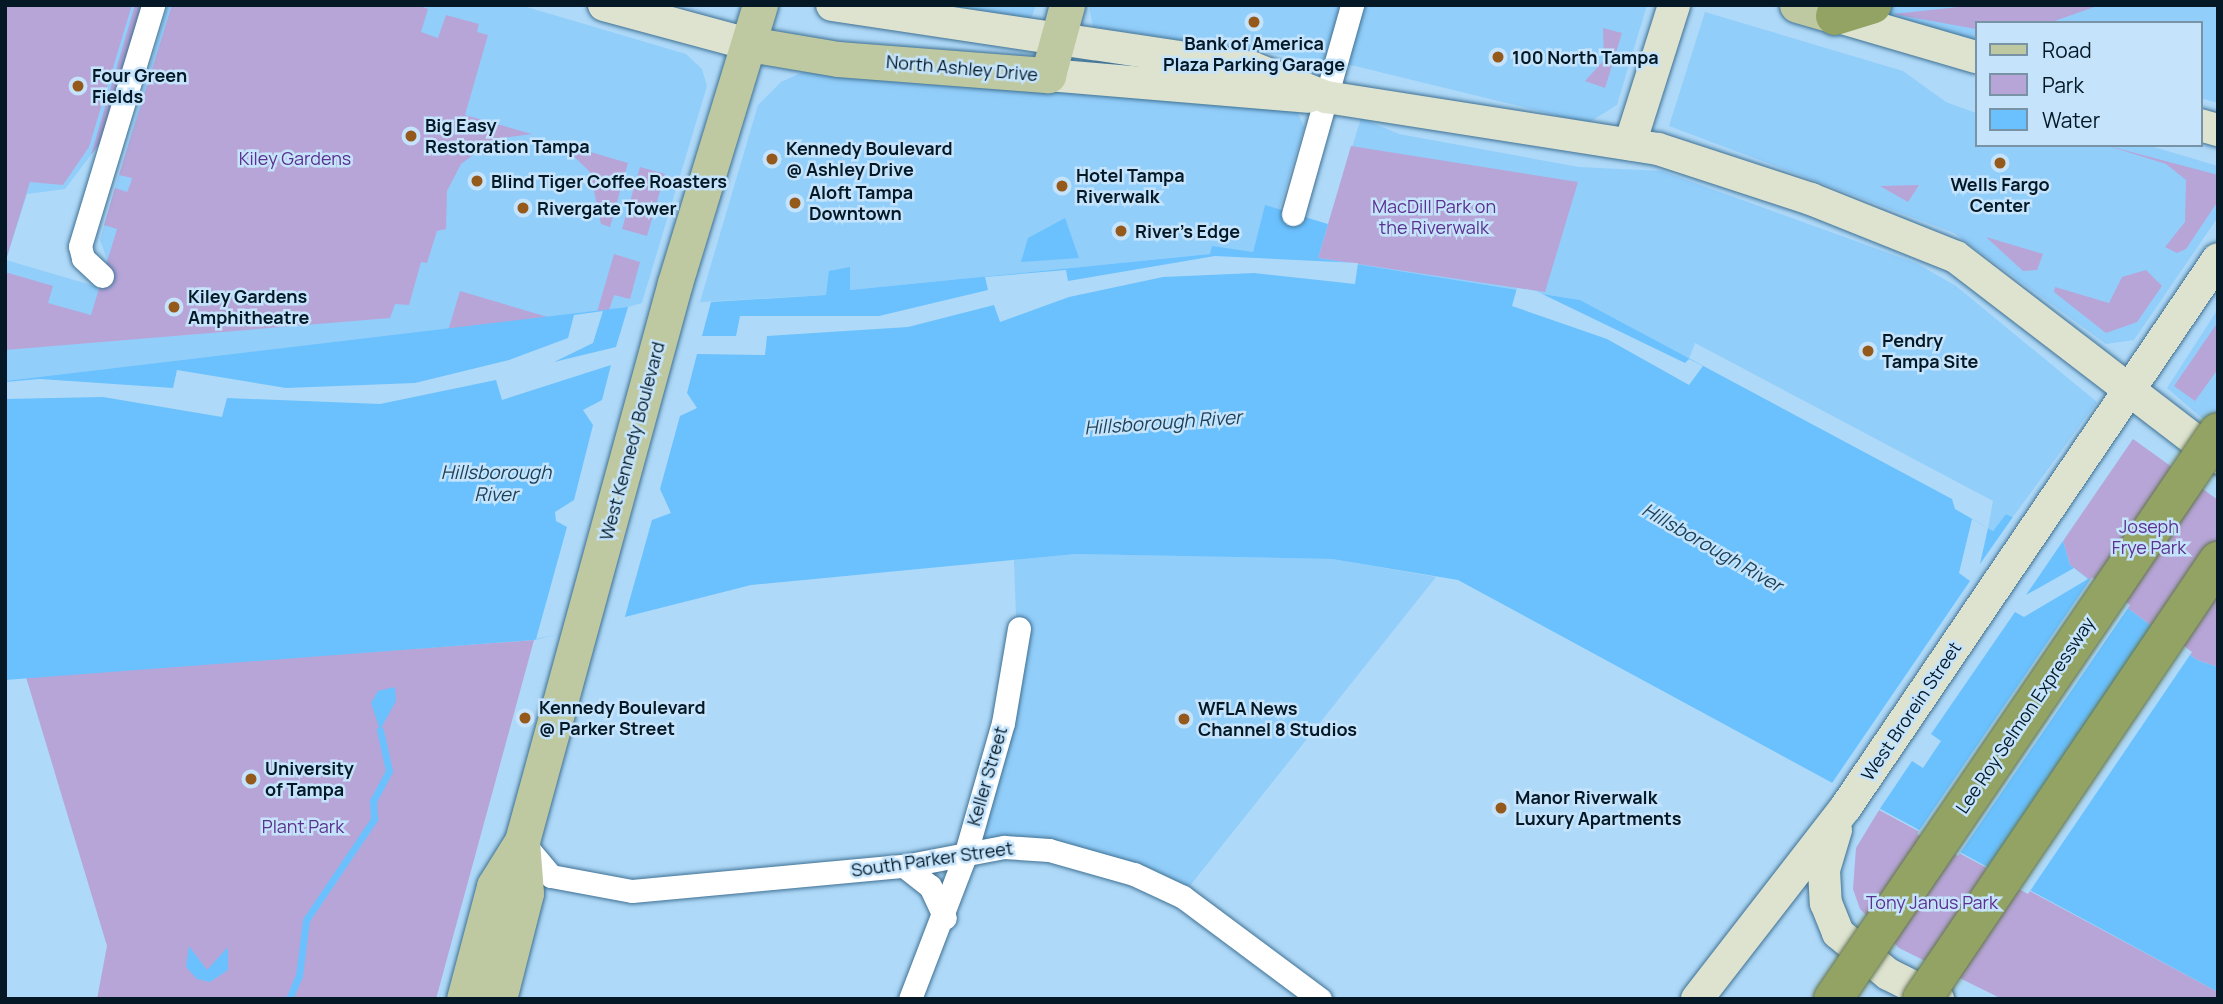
<!DOCTYPE html>
<style>
body{margin:0}
#map{position:relative;width:2223px;height:1004px;overflow:hidden;background:#afd9f8;font-family:Manrope,sans-serif}
div>[style]{position:absolute}
[style*='--x']{left:calc(var(--x)*1px);top:calc(var(--y)*1px);width:calc(var(--w)*1px);rotate:calc(var(--a)*1deg)}
.built>*{inset:0;background:#92cefa}
.green>*{inset:0;background:#b7a5d8}
.water>*{inset:0;background:#6ac1fd}
.pier>*{inset:0;background:#afd9f8}
.stream>*{height:7px;margin:-3.5px;padding:0 3.5px;transform-origin:3.5px;border-radius:3.5px;background:#6ac1fd}
.roads{filter:drop-shadow(0 0 2px #3f7194) drop-shadow(0 0 2px #3f7194)}
.street>*{height:23px;margin:-11.5px;padding:0 11.5px;transform-origin:11.5px;border-radius:11.5px;background:#fff}
.secondary>*{height:32px;margin:-16px;padding:0 16px;transform-origin:16px;border-radius:16px;background:#dee3d0}
.primary>*{height:35px;margin:-17.5px;padding:0 17.5px;transform-origin:17.5px;border-radius:17.5px;background:#bec8a1}
.highway>*{height:38px;margin:-19px;padding:0 19px;transform-origin:19px;border-radius:19px;background:#92a363}
.bridges{filter:drop-shadow(0 0 2px #60724e) drop-shadow(0 0 2px #60724e)}
.highway-bridge>*{height:38px;margin:-19px;padding:0 19px;transform-origin:19px;border-radius:19px;background:#92a363}
.dots>*{width:19px;height:19px;translate:-50% -50%;box-sizing:border-box;border:4px solid #c5e4fc;border-radius:50%}
span{translate:-50% -50%;white-space:nowrap;text-align:center;line-height:1.15;-webkit-text-stroke:5px #c5e4fc;paint-order:stroke}
.poi-label{font-size:18px;color:#041826;font-weight:700}
.left{translate:0 -50%;text-align:left}
.street-label{font-size:18px;color:#041826}
.park-label{font-size:18px;color:#5b308e}
.water-label{font-size:19px;color:#1b4058;font-style:italic}
.frame{position:absolute;inset:0;border:7px solid #041826;pointer-events:none}
.legend{position:absolute;left:1975px;top:21px;width:228px;height:126px;box-sizing:border-box;background:#c5e4fc;border:2px solid #7892a6;margin:0;padding:9px 12px;list-style:none;font-size:21px;color:#041826}
.legend li{display:flex;align-items:center;gap:14px;height:35px}
.legend b{width:35px;border:2px solid #7892a6}
</style>
<div id="map">
<div class="built">
<div style="clip-path:polygon(5px 5px,144px 5px,107px 134px,65px 189px,27px 194px,6px 260px,98px 287px,107px 259px,100px 240px,168px 5px,520px 5px,686px 54px,702px 69px,707px 86px,641px 306px,5px 381px)"></div>
<div style="clip-path:polygon(922px 5px,1036px 5px,1030px 21px)"></div>
<div style="clip-path:polygon(1089px 5px,1647px 5px,1617px 105px,1588px 123px,1355px 66px,1093px 27px)"></div>
<div style="clip-path:polygon(1876px 5px,2218px 5px,2218px 103px,2200px 98px,2200px 23px,1976px 23px,1976px 46px,1882px 19px)"></div>
<div style="clip-path:polygon(1705px 12px,1903px 71px,1946px 102px,1976px 113px,1976px 145px,2147px 145px,2218px 166px,2218px 217px,2134px 340px,2106px 344px,1954px 233px,1669px 126px)"></div>
<div style="clip-path:polygon(803px 72px,1297px 111px,1304px 127px,1279px 210px,1265px 206px,1253px 252px,1213px 247px,1210px 254px,850px 290px,849px 268px,826px 295px,700px 302px,758px 105px,781px 82px)"></div>
<div style="clip-path:polygon(1361px 118px,1399px 134px,1579px 167px,1662px 171px,1916px 263px,1956px 286px,2097px 402px,2013px 517px,2006px 514px,1993px 531px,1988px 528px,1993px 501px,1695px 343px,1689px 359px,1580px 300px,1318px 258px)"></div>
<div style="clip-path:polygon(2218px 309px,2218px 432px,2167px 388px)"></div>
<div style="clip-path:polygon(1076px 554px,1332px 559px,1436px 577px,1189px 887px,1126px 868px,976px 846px,1017px 646px,1014px 560px)"></div>
</div>
<div class="green">
<div style="clip-path:polygon(5px 5px,132px 5px,89px 147px,63px 185px,30px 182px,5px 263px)"></div>
<div style="clip-path:polygon(135px 5px,144px 5px,107px 134px,91px 155px)"></div>
<div style="clip-path:polygon(172px 5px,417px 5px,428px 9px,421px 32px,438px 38px,446px 15px,479px 24px,477px 32px,488px 35px,465px 115px,532px 134px,495px 139px,461px 164px,447px 191px,446px 229px,437px 231px,427px 263px,421px 262px,409px 305px,395px 304px,390px 318px,5px 350px,5px 272px,53px 286px,48px 303px,91px 315px,117px 229px,104px 225px,115px 188px,127px 192px,130px 185px,132px 178px,119px 175px)"></div>
<div style="clip-path:polygon(1977px 5px,2100px 5px,2049px 23px,1976px 23px,1976px 29px,1893px 14px)"></div>
<div style="clip-path:polygon(1603px 28px,1622px 33px,1605px 88px,1585px 81px,1604px 60px)"></div>
<div style="clip-path:polygon(560px 143px,628px 163px,610px 227px,601px 224px,590px 172px)"></div>
<div style="clip-path:polygon(2105px 145px,2218px 175px,2218px 201px,2186px 249px,2177px 253px,2165px 247px,2185px 222px,2186px 180px,2166px 164px)"></div>
<div style="clip-path:polygon(1351px 146px,1578px 182px,1545px 292px,1318px 258px)"></div>
<div style="clip-path:polygon(640px 167px,665px 174px,647px 236px,622px 229px)"></div>
<div style="clip-path:polygon(1919px 185px,1908px 202px,1880px 186px)"></div>
<div style="clip-path:polygon(1986px 237px,2043px 254px,2037px 270px,2023px 271px)"></div>
<div style="clip-path:polygon(614px 254px,640px 262px,630px 299px,614px 295px,609px 310px,597px 312px)"></div>
<div style="clip-path:polygon(2146px 270px,2162px 286px,2137px 322px,2106px 333px,2054px 292px,2055px 287px,2109px 303px,2122px 277px)"></div>
<div style="clip-path:polygon(460px 291px,551px 318px,448px 331px)"></div>
<div style="clip-path:polygon(2218px 322px,2218px 369px,2195px 401px,2174px 386px)"></div>
<div style="clip-path:polygon(2133px 439px,2218px 500px,2218px 667px,2197px 660px,2070px 565px,2063px 541px)"></div>
<div style="clip-path:polygon(534px 640px,436px 999px,97px 999px,107px 946px,26px 677px)"></div>
<div style="clip-path:polygon(1879px 810px,2218px 992px,2218px 999px,2002px 999px,1899px 948px,1860px 909px,1853px 889px,1856px 848px)"></div>
</div>
<div class="water">
<div style="clip-path:polygon(1265px 205px,1328px 224px,1318px 258px,1580px 300px,1952px 499px,1955px 509px,1993px 531px,2006px 514px,2063px 541px,2070px 565px,2197px 660px,2218px 667px,2218px 992px,1458px 580px,1332px 559px,1076px 554px,751px 585px,534px 640px,5px 680px,5px 381px,628px 307px,826px 295px,829px 271px,850px 267px,850px 290px,1210px 254px,1212px 246px,1253px 252px)"></div>
<div style="clip-path:polygon(1065px 218px,1079px 258px,1021px 262px,1028px 238px)"></div>
<div style="clip-path:polygon(395px 687px,396px 701px,380px 730px,371px 703px,378px 691px)"></div>
<div style="clip-path:polygon(189px 946px,207px 970px,228px 947px,228px 970px,210px 982px,197px 979px,186px 967px)"></div>
</div>
<div class="pier">
<div style="clip-path:polygon(1215px 256px,1358px 263px,1355px 284px,1254px 273px,1163px 277px,1069px 297px,1000px 322px,994px 305px,908px 327px,767px 336px,765px 355px,697px 354px,687px 393px,697px 408px,680px 416px,660px 489px,671px 513px,652px 520px,624px 620px,536px 639px,567px 527px,556px 521px,555px 512px,574px 500px,593px 425px,583px 410px,602px 400px,611px 365px,502px 400px,496px 380px,380px 404px,227px 398px,222px 417px,103px 397px,5px 399px,5px 382px,40px 379px,173px 388px,177px 370px,286px 388px,415px 383px,509px 360px,568px 338px,574px 315px,603px 311px,593px 343px,554px 362px,616px 347px,628px 307px,642px 303px,711px 302px,702px 336px,736px 336px,740px 316px,879px 316px,988px 290px,985px 277px,1066px 270px,1068px 281px)"></div>
<div style="clip-path:polygon(1517px 288px,1536px 291px,1685px 363px,1689px 359px,1703px 366px,1689px 385px,1607px 339px,1512px 306px)"></div>
<div style="clip-path:polygon(2015px 514px,2065px 538px,2026px 595px,2074px 568px,2088px 579px,2024px 617px,2015px 612px,1931px 734px,1941px 741px,1923px 768px,1912px 761px,1877px 813px,1830px 786px,1970px 581px,1959px 573px,1972px 519px,1988px 528px,1980px 564px)"></div>
<div style="clip-path:polygon(2092px 577px,2130px 605px,1958px 856px,1917px 834px)"></div>
<div style="clip-path:polygon(2154px 623px,2192px 652px,2028px 894px,1985px 871px)"></div>
</div>
<div class="stream">
<div style="--x:289;--y:999;--w:25;--a:-67"></div>
<div style="--x:299;--y:976;--w:56;--a:-82.9"></div>
<div style="--x:306;--y:920;--w:122;--a:-56"></div>
<div style="--x:374;--y:819;--w:18;--a:-93"></div>
<div style="--x:373;--y:801;--w:34;--a:-62"></div>
<div style="--x:389;--y:771;--w:42;--a:-102.4"></div>
</div>
<div class="roads">
<div class="street">
<div style="--x:1293;--y:214;--w:217;--a:-74.2"></div>
<div style="--x:102;--y:276;--w:26;--a:-137"></div>
<div style="--x:83;--y:258;--w:12;--a:-104"></div>
<div style="--x:80;--y:246;--w:252;--a:-73.1"></div>
<div style="--x:524;--y:844;--w:42;--a:49.8"></div>
<div style="--x:551;--y:876;--w:82;--a:10.5"></div>
<div style="--x:632;--y:891;--w:273;--a:-5.3"></div>
<div style="--x:904;--y:866;--w:102;--a:-10.8"></div>
<div style="--x:1004;--y:847;--w:45;--a:3.8"></div>
<div style="--x:1049;--y:850;--w:88;--a:15.8"></div>
<div style="--x:1134;--y:874;--w:54;--a:25.1"></div>
<div style="--x:1183;--y:897;--w:171;--a:36.7"></div>
<div style="--x:904;--y:866;--w:33;--a:38"></div>
<div style="--x:930;--y:886;--w:35;--a:65"></div>
<div style="--x:910;--y:999;--w:153;--a:-69"></div>
<div style="--x:965;--y:856;--w:138;--a:-74.1"></div>
<div style="--x:1003;--y:723;--w:96;--a:-80.4"></div>
</div>
<div class="secondary">
<div style="--x:604;--y:5;--w:150;--a:15.1"></div>
<div style="--x:832;--y:5;--w:426;--a:8.5"></div>
<div style="--x:1253;--y:68;--w:79;--a:21.7"></div>
<div style="--x:1326;--y:97;--w:336;--a:8.9"></div>
<div style="--x:1658;--y:149;--w:161;--a:18.1"></div>
<div style="--x:1811;--y:199;--w:156;--a:21.8"></div>
<div style="--x:1956;--y:257;--w:330;--a:37.5"></div>
<div style="--x:1835;--y:16;--w:147;--a:16.2"></div>
<div style="--x:1048;--y:75;--w:261;--a:4.8"></div>
<div style="--x:2200;--y:125;--w:19;--a:16"></div>
<div style="--x:1630;--y:144;--w:146;--a:-72.4"></div>
<div style="--x:1836;--y:830;--w:42;--a:106.7"></div>
<div style="--x:1824;--y:870;--w:33;--a:87"></div>
<div style="--x:1826;--y:903;--w:32;--a:68"></div>
<div style="--x:1838;--y:933;--w:65;--a:39.4"></div>
<div style="--x:1888;--y:974;--w:56;--a:26.6"></div>
<div style="--x:1697;--y:999;--w:243;--a:-52.2"></div>
<div style="--x:1846;--y:807;--w:662;--a:-55.83"></div>
</div>
<div class="primary">
<div style="--x:1797;--y:5;--w:40;--a:16"></div>
<div style="--x:749;--y:44;--w:90;--a:9.6"></div>
<div style="--x:838;--y:59;--w:211;--a:4.4"></div>
<div style="--x:1048;--y:75;--w:73;--a:-74.8"></div>
<div style="--x:464;--y:999;--w:117;--a:-75.1"></div>
<div style="--x:494;--y:886;--w:53;--a:-58.1"></div>
<div style="--x:522;--y:841;--w:579;--a:-74.67"></div>
<div style="--x:675;--y:283;--w:291;--a:-73"></div>
<div style="--x:499;--y:999;--w:109;--a:-75.7"></div>
<div style="--x:526;--y:893;--w:52;--a:-94.4"></div>
</div>
<div class="highway">
<div style="--x:1835;--y:16;--w:39;--a:-17"></div>
</div>
</div>
<div class="bridges">
<div class="highway-bridge">
<div style="--x:1833;--y:999;--w:685;--a:-55.82"></div>
<div style="--x:1922;--y:999;--w:529;--a:-55.95"></div>
</div>
</div>
<div class="dots">
<div style="left:1254px;top:22px;background:#95591b"></div>
<div style="left:1498px;top:57px;background:#95591b"></div>
<div style="left:78px;top:86px;background:#95591b"></div>
<div style="left:411px;top:136px;background:#95591b"></div>
<div style="left:772px;top:159px;background:#95591b"></div>
<div style="left:2000px;top:163px;background:#95591b"></div>
<div style="left:477px;top:181px;background:#95591b"></div>
<div style="left:1062px;top:186px;background:#95591b"></div>
<div style="left:795px;top:203px;background:#95591b"></div>
<div style="left:523px;top:208px;background:#95591b"></div>
<div style="left:1121px;top:231px;background:#95591b"></div>
<div style="left:174px;top:307px;background:#95591b"></div>
<div style="left:1868px;top:351px;background:#95591b"></div>
<div style="left:525px;top:718px;background:#95591b"></div>
<div style="left:1184px;top:719px;background:#95591b"></div>
<div style="left:251px;top:779px;background:#95591b"></div>
<div style="left:1501px;top:808px;background:#95591b"></div>
</div>
<div class="poi-label">
<span style="left:1254px;top:54px">Bank of America<br>Plaza Parking Garage</span>
<span class="left" style="left:1512px;top:57px">100 North Tampa</span>
<span class="left" style="left:92px;top:86px">Four Green<br>Fields</span>
<span class="left" style="left:425px;top:136px">Big Easy<br>Restoration Tampa</span>
<span class="left" style="left:786px;top:159px">Kennedy Boulevard<br>@ Ashley Drive</span>
<span class="left" style="left:1076px;top:186px">Hotel Tampa<br>Riverwalk</span>
<span class="left" style="left:491px;top:181px">Blind Tiger Coffee Roasters</span>
<span style="left:2000px;top:195px">Wells Fargo<br>Center</span>
<span class="left" style="left:809px;top:203px">Aloft Tampa<br>Downtown</span>
<span class="left" style="left:537px;top:208px">Rivergate Tower</span>
<span class="left" style="left:1135px;top:231px">River's Edge</span>
<span class="left" style="left:188px;top:307px">Kiley Gardens<br>Amphitheatre</span>
<span class="left" style="left:1882px;top:351px">Pendry<br>Tampa Site</span>
<span class="left" style="left:539px;top:718px">Kennedy Boulevard<br>@ Parker Street</span>
<span class="left" style="left:1198px;top:719px">WFLA News<br>Channel 8 Studios</span>
<span class="left" style="left:265px;top:779px">University<br>of Tampa</span>
<span class="left" style="left:1515px;top:808px">Manor Riverwalk<br>Luxury Apartments</span>
</div>
<div class="street-label">
<span style="left:962px;top:68px;rotate:5deg">North Ashley Drive</span>
<span style="left:632px;top:441px;rotate:-75deg">West Kennedy Boulevard</span>
<span style="left:1911px;top:711px;rotate:-56deg">West Brorein Street</span>
<span style="left:2025px;top:715px;rotate:-56deg">Lee Roy Selmon Expressway</span>
<span style="left:987px;top:776px;rotate:-74deg">Keller Street</span>
<span style="left:932px;top:859px;rotate:-8deg">South Parker Street</span>
</div>
<div class="park-label">
<span style="left:295px;top:158px">Kiley Gardens</span>
<span style="left:1434px;top:217px">MacDill Park on<br>the Riverwalk</span>
<span style="left:2149px;top:537px">Joseph<br>Frye Park</span>
<span style="left:303px;top:826px">Plant Park</span>
<span style="left:1932px;top:902px">Tony Janus Park</span>
</div>
<div class="water-label">
<span style="left:1163px;top:423px;rotate:-4deg">Hillsborough River</span>
<span style="left:496px;top:484px">Hillsborough<br>River</span>
<span style="left:1712px;top:548px;rotate:30deg">Hillsborough River</span>
</div>
<div class="frame"></div>
<ul class="legend">
<li><b style="height:9px;background:#bec8a1"></b>Road</li>
<li><b style="height:19px;background:#b7a5d8"></b>Park</li>
<li><b style="height:19px;background:#6ac1fd"></b>Water</li>
</ul>
</div>
